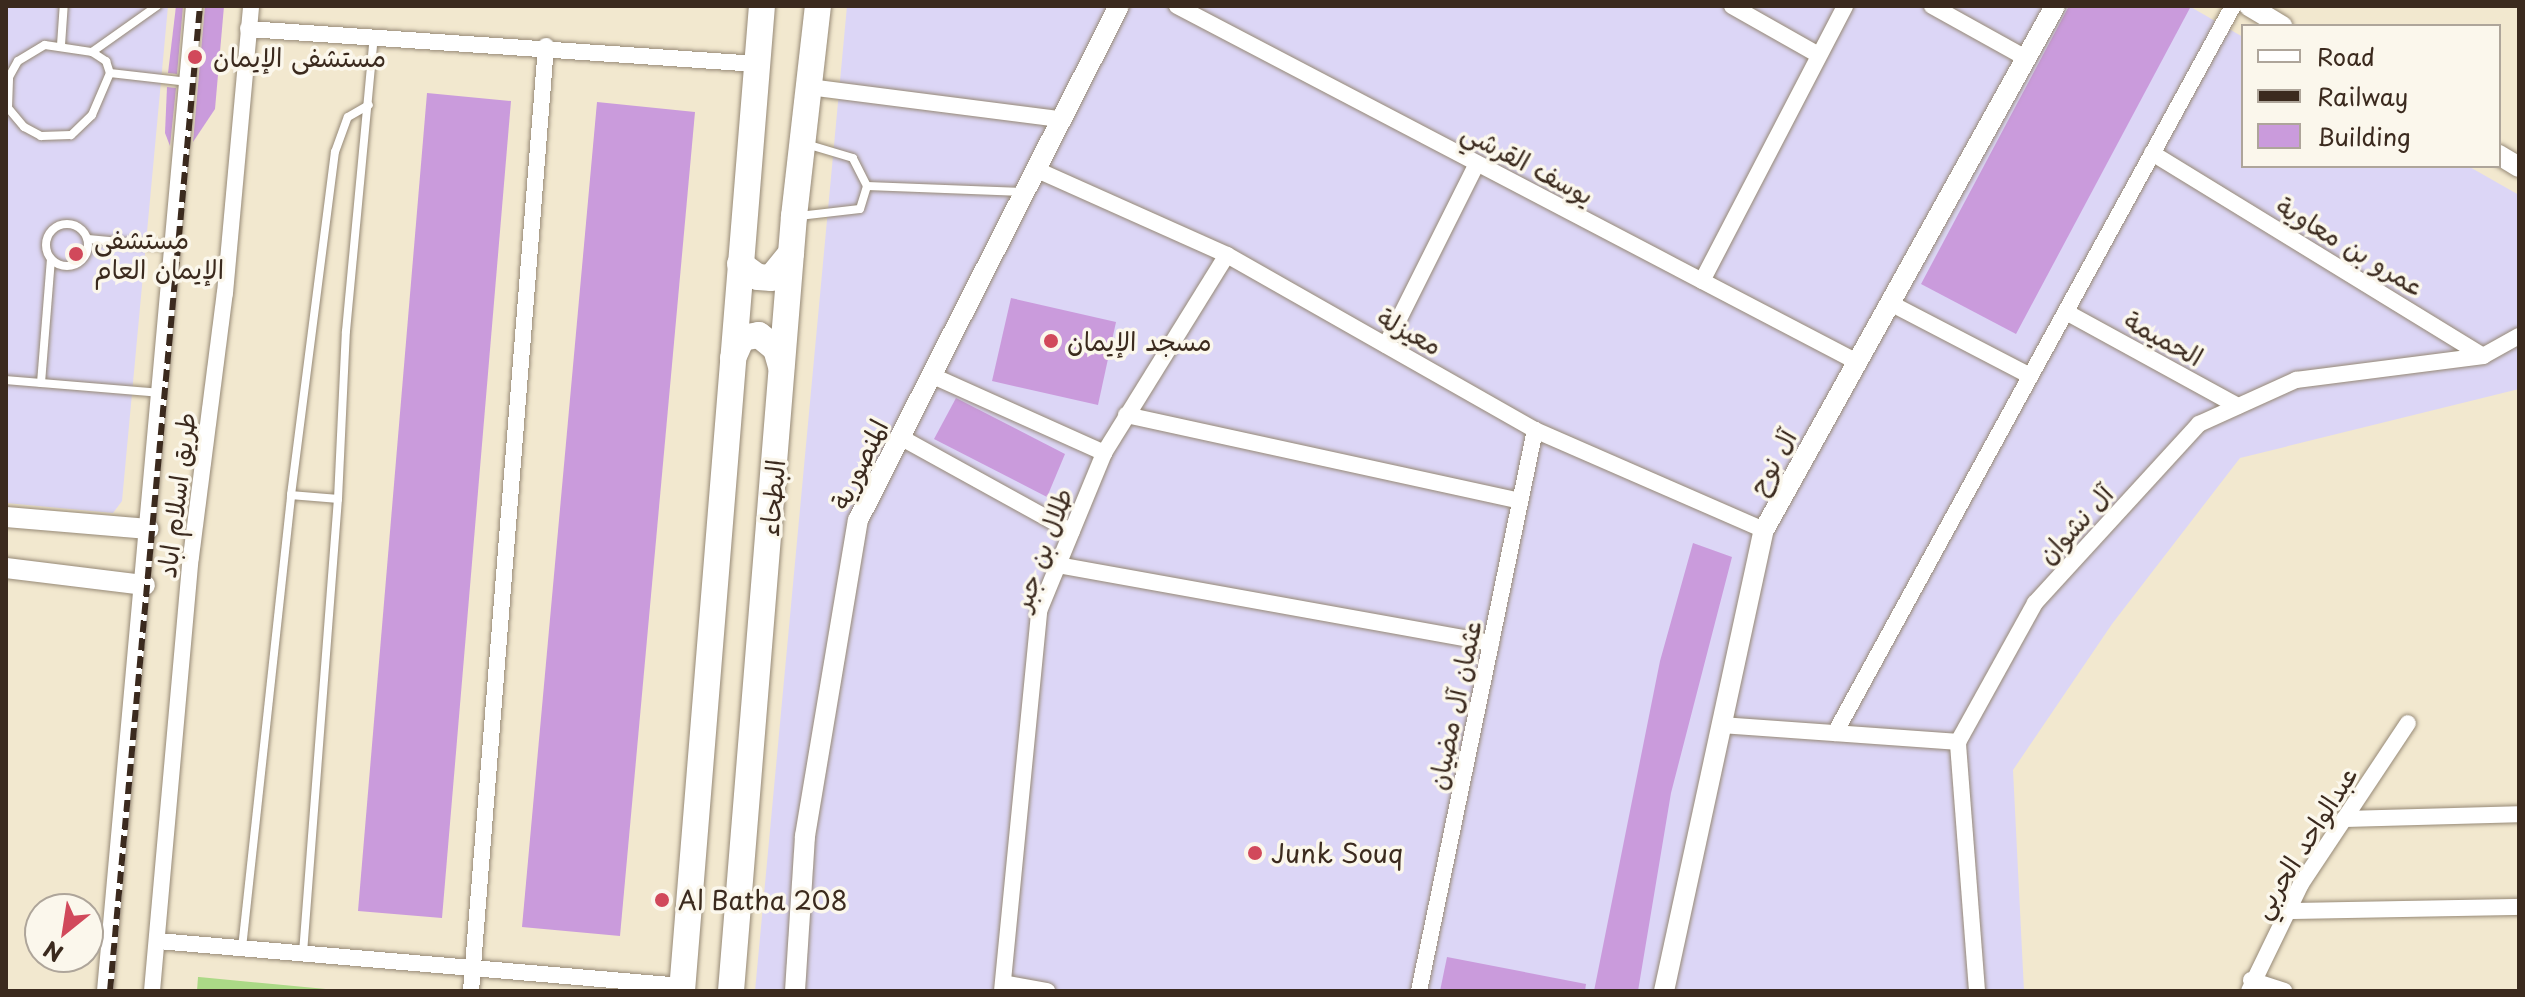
<!DOCTYPE html>
<meta charset="utf-8">
<style>
body{margin:0}
#map{position:relative;width:2525px;height:997px;overflow:hidden;background:#f2e8cf;font-family:"Playpen Sans","Playpen Sans Arabic",sans-serif}
div>[style]{position:absolute}
[style*='--x']{left:calc(var(--x)*1px);top:calc(var(--y)*1px);width:calc(var(--w)*1px);rotate:calc(var(--a)*1deg)}
.built>*{inset:0;background:#dcd6f6}
.green>*{inset:0;background:#abd986}
.building>*{inset:0;background:#ca9bdc}
.roads{filter:drop-shadow(0 0 2px #968976) drop-shadow(0 0 2px #968976)}
.service>*{height:8px;margin:-4px;padding:0 4px;transform-origin:4px;border-radius:4px;background:#fff}
.service>.ring{margin:-4px;padding:0;box-sizing:content-box;background:none;border:8px solid #fff;border-radius:50%}
.minor>*{height:16px;margin:-8px;padding:0 8px;transform-origin:8px;border-radius:8px;background:#fff}
.tertiary>*{height:20px;margin:-10px;padding:0 10px;transform-origin:10px;border-radius:10px;background:#fff}
.primary>*{height:26px;margin:-13px;padding:0 13px;transform-origin:13px;border-radius:13px;background:#fff}
.rail>*{height:6px;margin-top:-3px;transform-origin:0;background:repeating-linear-gradient(90deg,#3b2a1e 0 12px,transparent 0 18px)}
.dots>*{width:22px;height:22px;translate:-50% -50%;box-sizing:border-box;border:4px solid #fbf7ec;border-radius:50%}
span{translate:-50% -50%;white-space:nowrap;text-align:center;line-height:1.15;-webkit-text-stroke:7px #fbf7ec;paint-order:stroke}
.poi-label{font-size:26px;color:#3b2a1e}
.left{translate:0 -50%;text-align:left}
.street-label{font-size:26px;color:#3b2a1e}
.frame{position:absolute;inset:0;border:8px solid #3b2a1e;pointer-events:none}
.legend{position:absolute;left:2241px;top:24px;width:260px;height:144px;box-sizing:border-box;background:#fbf7ec;border:2px solid #aea59a;margin:0;padding:10px 14px;list-style:none;font-size:24px;color:#3b2a1e}
.legend li{display:flex;align-items:center;gap:16px;height:40px}
.legend b{width:40px;border:2px solid #aea59a}
.north{position:absolute;left:24px;top:893px;width:80px;height:80px;box-sizing:border-box;background:#fbf7ec;border:2px solid #aea59a;border-radius:50%;rotate:210deg;font-size:22px;font-weight:700;line-height:32px;text-align:center;color:#3b2a1e}
.north::after{content:'';display:block;margin:auto;width:28px;height:36px;background:#d1495b;clip-path:polygon(50% 0,100% 100%,50% 72%,0 100%)}
</style>
<div id="map">
<div class="built">
<div style="clip-path:polygon(6px 6px,168px 6px,122px 501px,113px 513px,6px 503px)"></div>
<div style="clip-path:polygon(847px 6px,2189px 6px,2243px 37px,2243px 166px,2468px 166px,2519px 195px,2519px 389px,2240px 458px,2112px 624px,2013px 770px,2024px 991px,755px 991px)"></div>
</div>
<div class="green">
<div style="clip-path:polygon(198px 977px,199px 977px,347px 991px,197px 991px)"></div>
</div>
<div class="building">
<div style="clip-path:polygon(176px 6px,183px 6px,177px 74px,168px 73px)"></div>
<div style="clip-path:polygon(205px 6px,224px 6px,215px 109px,193px 142px)"></div>
<div style="clip-path:polygon(2069px 6px,2191px 6px,2016px 334px,1921px 284px)"></div>
<div style="clip-path:polygon(167px 87px,176px 88px,170px 146px,165px 133px)"></div>
<div style="clip-path:polygon(427px 93px,511px 101px,442px 918px,358px 911px)"></div>
<div style="clip-path:polygon(597px 102px,695px 112px,620px 936px,522px 927px)"></div>
<div style="clip-path:polygon(1011px 298px,1116px 322px,1098px 405px,992px 381px)"></div>
<div style="clip-path:polygon(956px 398px,1065px 454px,1047px 497px,934px 439px)"></div>
<div style="clip-path:polygon(1693px 543px,1732px 557px,1671px 793px,1638px 991px,1594px 991px,1660px 661px)"></div>
<div style="clip-path:polygon(1447px 957px,1586px 984px,1585px 991px,1440px 991px)"></div>
</div>
<div class="roads">
<div class="service">
<div style="--x:45;--y:45;--w:48;--a:8.5"></div>
<div style="--x:92;--y:52;--w:17;--a:33"></div>
<div style="--x:106;--y:61;--w:13;--a:72"></div>
<div style="--x:110;--y:73;--w:46;--a:113.2"></div>
<div style="--x:92;--y:115;--w:29;--a:136"></div>
<div style="--x:71;--y:135;--w:30;--a:178"></div>
<div style="--x:41;--y:136;--w:19;--a:-152"></div>
<div style="--x:24;--y:127;--w:25;--a:-130"></div>
<div style="--x:8;--y:108;--w:31;--a:-88"></div>
<div style="--x:9;--y:77;--w:18;--a:-61"></div>
<div style="--x:18;--y:61;--w:31;--a:-31"></div>
<div style="--x:61;--y:45;--w:39;--a:-86"></div>
<div style="--x:92;--y:52;--w:80;--a:-35.3"></div>
<div style="--x:110;--y:73;--w:79;--a:6.6"></div>
<div style="--x:867;--y:186;--w:156;--a:2.2"></div>
<div style="--x:799;--y:216;--w:61;--a:-6.5"></div>
<div style="--x:860;--y:209;--w:24;--a:-73"></div>
<div style="--x:867;--y:186;--w:31;--a:-117"></div>
<div style="--x:853;--y:158;--w:49;--a:-163.4"></div>
<div class="ring" style="left:46px;top:224px;width:34px;height:34px"></div>
<div style="--x:88;--y:239;--w:85;--a:5.4"></div>
<div style="--x:6;--y:380;--w:155;--a:4.8"></div>
<div style="--x:41;--y:383;--w:123;--a:-85.4"></div>
<div style="--x:291;--y:495;--w:47;--a:4.9"></div>
<div style="--x:242;--y:948;--w:456;--a:-83.8"></div>
<div style="--x:291;--y:495;--w:346;--a:-82.7"></div>
<div style="--x:335;--y:152;--w:37;--a:-70"></div>
<div style="--x:348;--y:117;--w:24;--a:-30"></div>
<div style="--x:303;--y:953;--w:455;--a:-85.6"></div>
<div style="--x:338;--y:499;--w:168;--a:-87.3"></div>
<div style="--x:346;--y:331;--w:295;--a:-84.6"></div>
</div>
<div class="minor">
<div style="--x:1177;--y:6;--w:768;--a:27.63"></div>
<div style="--x:1732;--y:6;--w:98;--a:29.5"></div>
<div style="--x:1932;--y:6;--w:107;--a:29"></div>
<div style="--x:248;--y:29;--w:510;--a:3.93"></div>
<div style="--x:809;--y:87;--w:253;--a:7.3"></div>
<div style="--x:2152;--y:153;--w:388;--a:31.5"></div>
<div style="--x:1035;--y:169;--w:210;--a:24.1"></div>
<div style="--x:1227;--y:255;--w:354;--a:29.6"></div>
<div style="--x:1535;--y:430;--w:250;--a:23.6"></div>
<div style="--x:1702;--y:281;--w:310;--a:-62.5"></div>
<div style="--x:1890;--y:303;--w:158;--a:27.5"></div>
<div style="--x:2066;--y:312;--w:196;--a:28.7"></div>
<div style="--x:1386;--y:345;--w:203;--a:-63.4"></div>
<div style="--x:933;--y:376;--w:188;--a:24.2"></div>
<div style="--x:1126;--y:415;--w:403;--a:12.3"></div>
<div style="--x:900;--y:437;--w:196;--a:28.9"></div>
<div style="--x:1058;--y:565;--w:440;--a:10.2"></div>
<div style="--x:1722;--y:725;--w:237;--a:4.1"></div>
<div style="--x:1835;--y:733;--w:829;--a:-61.3"></div>
<div style="--x:2344;--y:819;--w:175;--a:-1.6"></div>
<div style="--x:2287;--y:911;--w:232;--a:-1"></div>
<div style="--x:158;--y:941;--w:526;--a:4.91"></div>
<div style="--x:2251;--y:980;--w:35;--a:18"></div>
<div style="--x:1003;--y:983;--w:45;--a:10.3"></div>
<div style="--x:105;--y:991;--w:989;--a:-84.84"></div>
<div style="--x:152;--y:991;--w:436;--a:-84.9"></div>
<div style="--x:191;--y:557;--w:266;--a:-82.7"></div>
<div style="--x:225;--y:293;--w:288;--a:-84.8"></div>
<div style="--x:471;--y:991;--w:948;--a:-85.46"></div>
<div style="--x:1002;--y:991;--w:382;--a:-84.4"></div>
<div style="--x:1039;--y:611;--w:171;--a:-67.6"></div>
<div style="--x:1104;--y:453;--w:233;--a:-58.2"></div>
<div style="--x:1419;--y:991;--w:573;--a:-78.32"></div>
<div style="--x:1977;--y:991;--w:250;--a:-94.4"></div>
<div style="--x:1958;--y:742;--w:159;--a:-61"></div>
<div style="--x:2035;--y:603;--w:243;--a:-47.5"></div>
<div style="--x:2199;--y:424;--w:107;--a:-24.4"></div>
<div style="--x:2296;--y:380;--w:189;--a:-7.3"></div>
<div style="--x:2483;--y:356;--w:41;--a:-29.1"></div>
<div style="--x:2249;--y:991;--w:119;--a:-64.1"></div>
<div style="--x:2301;--y:884;--w:193;--a:-56.4"></div>
</div>
<div class="tertiary">
<div style="--x:2249;--y:6;--w:39;--a:31"></div>
<div style="--x:2499;--y:155;--w:23;--a:31"></div>
<div style="--x:6;--y:517;--w:143;--a:4.8"></div>
<div style="--x:6;--y:568;--w:140;--a:7"></div>
<div style="--x:795;--y:991;--w:155;--a:-86.3"></div>
<div style="--x:805;--y:836;--w:320;--a:-80.5"></div>
<div style="--x:858;--y:520;--w:576;--a:-63.08"></div>
<div style="--x:1664;--y:991;--w:472;--a:-77.8"></div>
<div style="--x:1764;--y:530;--w:599;--a:-60.95"></div>
</div>
<div class="primary">
<div style="--x:740;--y:264;--w:22;--a:36"></div>
<div style="--x:758;--y:277;--w:13;--a:4"></div>
<div style="--x:771;--y:278;--w:32;--a:-51"></div>
<div style="--x:733;--y:358;--w:22;--a:-66"></div>
<div style="--x:742;--y:338;--w:17;--a:-10"></div>
<div style="--x:759;--y:335;--w:22;--a:39"></div>
<div style="--x:776;--y:349;--w:19;--a:74"></div>
<div style="--x:682;--y:991;--w:988;--a:-85.36"></div>
<div style="--x:731;--y:991;--w:778;--a:-85.35"></div>
<div style="--x:794;--y:216;--w:211;--a:-83.5"></div>
</div>
</div>
<div class="rail">
<div style="--x:110;--y:991;--w:989;--a:-84.78"></div>
</div>
<div class="dots">
<div style="left:195px;top:57px;background:#d1495b"></div>
<div style="left:76px;top:254px;background:#d1495b"></div>
<div style="left:1051px;top:341px;background:#d1495b"></div>
<div style="left:1255px;top:853px;background:#d1495b"></div>
<div style="left:662px;top:900px;background:#d1495b"></div>
</div>
<div class="poi-label">
<span class="left" style="left:213px;top:57px">مستشفى الإيمان</span>
<span class="left" style="left:94px;top:254px">مستشفى<br>الإيمان العام</span>
<span class="left" style="left:1067px;top:341px">مسجد الإيمان</span>
<span class="left" style="left:1271px;top:853px">Junk Souq</span>
<span class="left" style="left:678px;top:900px">Al Batha 208</span>
</div>
<div class="street-label">
<span style="left:1528px;top:163px;rotate:28deg">يوسف القرشي</span>
<span style="left:2351px;top:246px;rotate:31deg">عمرو بن معاوية</span>
<span style="left:1410px;top:331px;rotate:29deg">معيزلة</span>
<span style="left:2164px;top:338px;rotate:29deg">الحميمة</span>
<span style="left:1772px;top:462px;rotate:-61deg">آل نوح</span>
<span style="left:859px;top:464px;rotate:-64deg">المنصورية</span>
<span style="left:176px;top:495px;rotate:-83deg">طريق اسلام اباد</span>
<span style="left:772px;top:498px;rotate:-85deg">البطحاء</span>
<span style="left:2075px;top:524px;rotate:-47deg">آل نشوان</span>
<span style="left:1042px;top:549px;rotate:-70deg">طلال بن جبر</span>
<span style="left:1454px;top:705px;rotate:-78deg">عثمان آل مضيان</span>
<span style="left:2304px;top:842px;rotate:-58deg">عبدالواحد الحربي</span>
</div>
<div class="frame"></div>
<ul class="legend">
<li><b style="height:10px;background:#fff"></b>Road</li>
<li><b style="height:10px;background:#3b2a1e"></b>Railway</li>
<li><b style="height:22px;background:#ca9bdc"></b>Building</li>
</ul>
<div class="north">N</div>
</div>
